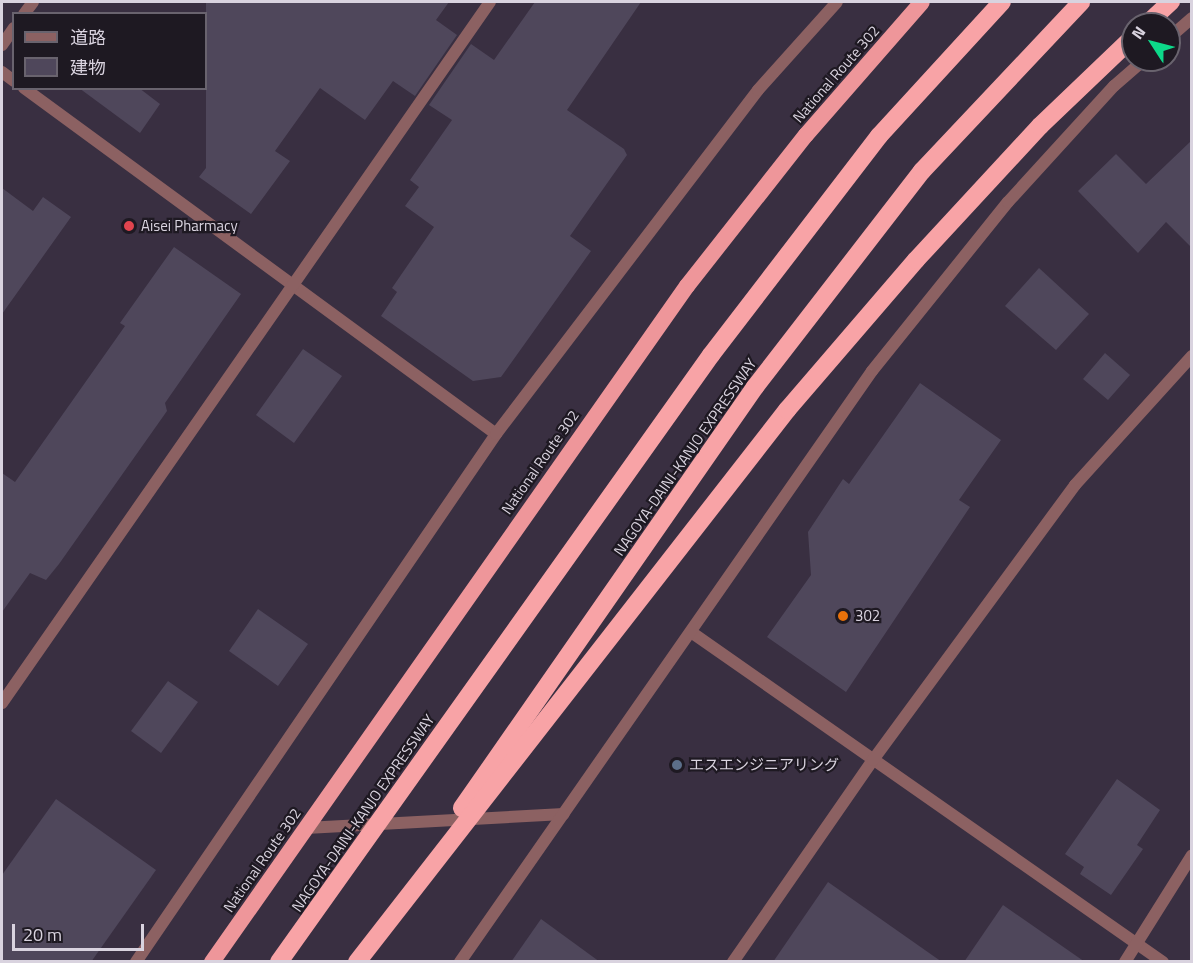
<!DOCTYPE html>
<meta charset="utf-8">
<style>
body{margin:0}
#map{position:relative;width:1193px;height:963px;overflow:hidden;background:#392f41;font-family:"Titillium Web","Noto Sans JP",sans-serif}
div>[style]{position:absolute}
[style*='--x']{left:calc(var(--x)*1px);top:calc(var(--y)*1px);width:calc(var(--w)*1px);rotate:calc(var(--a)*1deg)}
.building>*{inset:0;background:#4f475b}
.minor>*{height:12px;margin:-6px;padding:0 6px;transform-origin:6px;border-radius:6px;background:#8c6162}
.trunk>*{height:16px;margin:-8px;padding:0 8px;transform-origin:8px;border-radius:8px;background:#ee969a}
.motorway>*{height:18px;margin:-9px;padding:0 9px;transform-origin:9px;border-radius:9px;background:#f8a3a6}
.motorway-bridge>*{height:18px;margin:-9px;padding:0 9px;transform-origin:9px;border-radius:9px;background:#f8a3a6}
.dots>*{width:16px;height:16px;translate:-50% -50%;box-sizing:border-box;border:3px solid #1e1922;border-radius:50%}
span{translate:-50% -50%;white-space:nowrap;text-align:center;line-height:1.15;-webkit-text-stroke:4.5px #1e1922;paint-order:stroke}
.street-label{font-size:15px;color:#d9d3df}
.poi-label{font-size:15px;color:#d9d3df}
.left{translate:0 -50%;text-align:left}
.frame{position:absolute;inset:0;border:3px solid #d9d3df;pointer-events:none}
.legend{position:absolute;left:12px;top:12px;width:195px;height:78px;box-sizing:border-box;background:#1e1922;border:2px solid #69636e;margin:0;padding:8px 10px;list-style:none;font-size:18px;color:#d9d3df}
.legend li{display:flex;align-items:center;gap:12px;height:30px}
.legend b{width:30px;border:2px solid #69636e}
.north{position:absolute;left:1121px;top:12px;width:60px;height:60px;box-sizing:border-box;background:#1e1922;border:2px solid #69636e;border-radius:50%;rotate:306deg;font-size:16px;font-weight:700;line-height:24px;text-align:center;color:#d9d3df}
.north::after{content:'';display:block;margin:auto;width:21px;height:27px;background:#0dd98a;clip-path:polygon(50% 0,100% 100%,50% 72%,0 100%)}
.scale{position:absolute;left:12px;top:924px;width:132px;height:27px;box-sizing:border-box;border:3px solid #d9d3df;border-top:0;padding-left:8px;font-size:18px;line-height:21px;white-space:nowrap;color:#d9d3df;-webkit-text-stroke:4px #1e1922;paint-order:stroke}
</style>
<div id="map">
<div class="building">
<div style="clip-path:polygon(206px 2px,449px 2px,436px 20px,457px 35px,415px 96px,393px 81px,365px 120px,320px 88px,275px 151px,290px 161px,251px 214px,199px 177px,206px 168px)"></div>
<div style="clip-path:polygon(535px 2px,641px 2px,567px 110px,624px 149px,627px 155px,570px 236px,591px 251px,501px 377px,473px 381px,381px 316px,397px 292px,392px 288px,434px 227px,405px 206px,419px 187px,410px 180px,452px 120px,429px 105px,471px 44px,494px 60px)"></div>
<div style="clip-path:polygon(79px 88px,139px 88px,160px 104px,140px 133px)"></div>
<div style="clip-path:polygon(1191px 141px,1191px 247px,1166px 222px,1138px 253px,1078px 191px,1116px 154px,1146px 184px)"></div>
<div style="clip-path:polygon(2px 188px,33px 211px,43px 197px,71px 217px,2px 314px)"></div>
<div style="clip-path:polygon(174px 247px,241px 294px,165px 403px,167px 411px,59px 564px,46px 580px,30px 573px,2px 612px,2px 473px,15px 482px,125px 326px,120px 323px)"></div>
<div style="clip-path:polygon(1039px 268px,1089px 314px,1056px 350px,1005px 306px)"></div>
<div style="clip-path:polygon(303px 349px,342px 376px,294px 443px,256px 415px)"></div>
<div style="clip-path:polygon(1105px 353px,1130px 375px,1108px 400px,1083px 379px)"></div>
<div style="clip-path:polygon(920px 383px,1001px 440px,959px 500px,970px 507px,846px 692px,767px 637px,811px 575px,808px 532px,843px 479px,849px 484px)"></div>
<div style="clip-path:polygon(258px 609px,308px 644px,278px 686px,229px 651px)"></div>
<div style="clip-path:polygon(168px 681px,198px 702px,161px 753px,131px 731px)"></div>
<div style="clip-path:polygon(1117px 779px,1160px 810px,1137px 845px,1143px 849px,1111px 895px,1080px 874px,1084px 867px,1065px 854px)"></div>
<div style="clip-path:polygon(56px 799px,156px 870px,91px 962px,2px 962px,2px 875px)"></div>
<div style="clip-path:polygon(828px 882px,942px 962px,773px 962px)"></div>
<div style="clip-path:polygon(1003px 905px,1085px 962px,964px 962px)"></div>
<div style="clip-path:polygon(541px 919px,600px 962px,511px 962px)"></div>
</div>
<div class="minor">
<div style="--x:24;--y:14;--w:15;--a:-53"></div>
<div style="--x:1169;--y:38;--w:30;--a:-41"></div>
<div style="--x:2;--y:45;--w:21;--a:-55"></div>
<div style="--x:2;--y:72;--w:15;--a:37"></div>
<div style="--x:24;--y:88;--w:585;--a:36.24"></div>
<div style="--x:691;--y:632;--w:576;--a:34.96"></div>
<div style="--x:2;--y:703;--w:854;--a:-55.16"></div>
<div style="--x:306;--y:828;--w:258;--a:-3.1"></div>
<div style="--x:136;--y:962;--w:639;--a:-55.71"></div>
<div style="--x:496;--y:434;--w:432;--a:-52.7"></div>
<div style="--x:758;--y:90;--w:118;--a:-48.1"></div>
<div style="--x:460;--y:962;--w:720;--a:-55.12"></div>
<div style="--x:872;--y:371;--w:217;--a:-51.2"></div>
<div style="--x:1008;--y:202;--w:157;--a:-47.6"></div>
<div style="--x:1114;--y:86;--w:40;--a:-41"></div>
<div style="--x:733;--y:962;--w:246;--a:-55.3"></div>
<div style="--x:873;--y:760;--w:341;--a:-53.7"></div>
<div style="--x:1075;--y:485;--w:174;--a:-47.8"></div>
<div style="--x:1125;--y:962;--w:126;--a:-57.9"></div>
</div>
<div class="trunk">
<div style="--x:212;--y:962;--w:826;--a:-54.91"></div>
<div style="--x:687;--y:286;--w:192;--a:-51.8"></div>
<div style="--x:806;--y:135;--w:176;--a:-48.9"></div>
</div>
<div class="motorway">
<div style="--x:1147;--y:24;--w:33;--a:-43"></div>
</div>
<div class="motorway-bridge">
<div style="--x:462;--y:808;--w:513;--a:-55.16"></div>
<div style="--x:755;--y:387;--w:273;--a:-52.3"></div>
<div style="--x:922;--y:171;--w:232;--a:-46.7"></div>
<div style="--x:279;--y:962;--w:745;--a:-54.56"></div>
<div style="--x:711;--y:355;--w:276;--a:-52.5"></div>
<div style="--x:879;--y:136;--w:182;--a:-47.5"></div>
<div style="--x:357;--y:962;--w:700;--a:-52.08"></div>
<div style="--x:787;--y:410;--w:198;--a:-49.3"></div>
<div style="--x:916;--y:260;--w:183;--a:-47.2"></div>
<div style="--x:1040;--y:126;--w:129;--a:-43.7"></div>
</div>
<div class="dots">
<div style="left:129px;top:226px;background:#e0444e"></div>
<div style="left:843px;top:616px;background:#e8710a"></div>
<div style="left:677px;top:765px;background:#5c6f8a"></div>
</div>
<div class="street-label">
<span style="left:836px;top:74px;rotate:-49deg">National Route 302</span>
<span style="left:685px;top:457px;rotate:-55deg">NAGOYA-DAINI-KANJO EXPRESSWAY</span>
<span style="left:540px;top:462px;rotate:-55deg">National Route 302</span>
<span style="left:363px;top:813px;rotate:-55deg">NAGOYA-DAINI-KANJO EXPRESSWAY</span>
<span style="left:262px;top:860px;rotate:-55deg">National Route 302</span>
</div>
<div class="poi-label">
<span class="left" style="left:141px;top:226px">Aisei Pharmacy</span>
<span class="left" style="left:855px;top:616px">302</span>
<span class="left" style="left:689px;top:765px">エスエンジニアリング</span>
</div>
<div class="frame"></div>
<ul class="legend">
<li><b style="height:8px;background:#8c6162"></b>道路</li>
<li><b style="height:16px;background:#4f475b"></b>建物</li>
</ul>
<div class="north">N</div>
<div class="scale">20 m</div>
</div>
